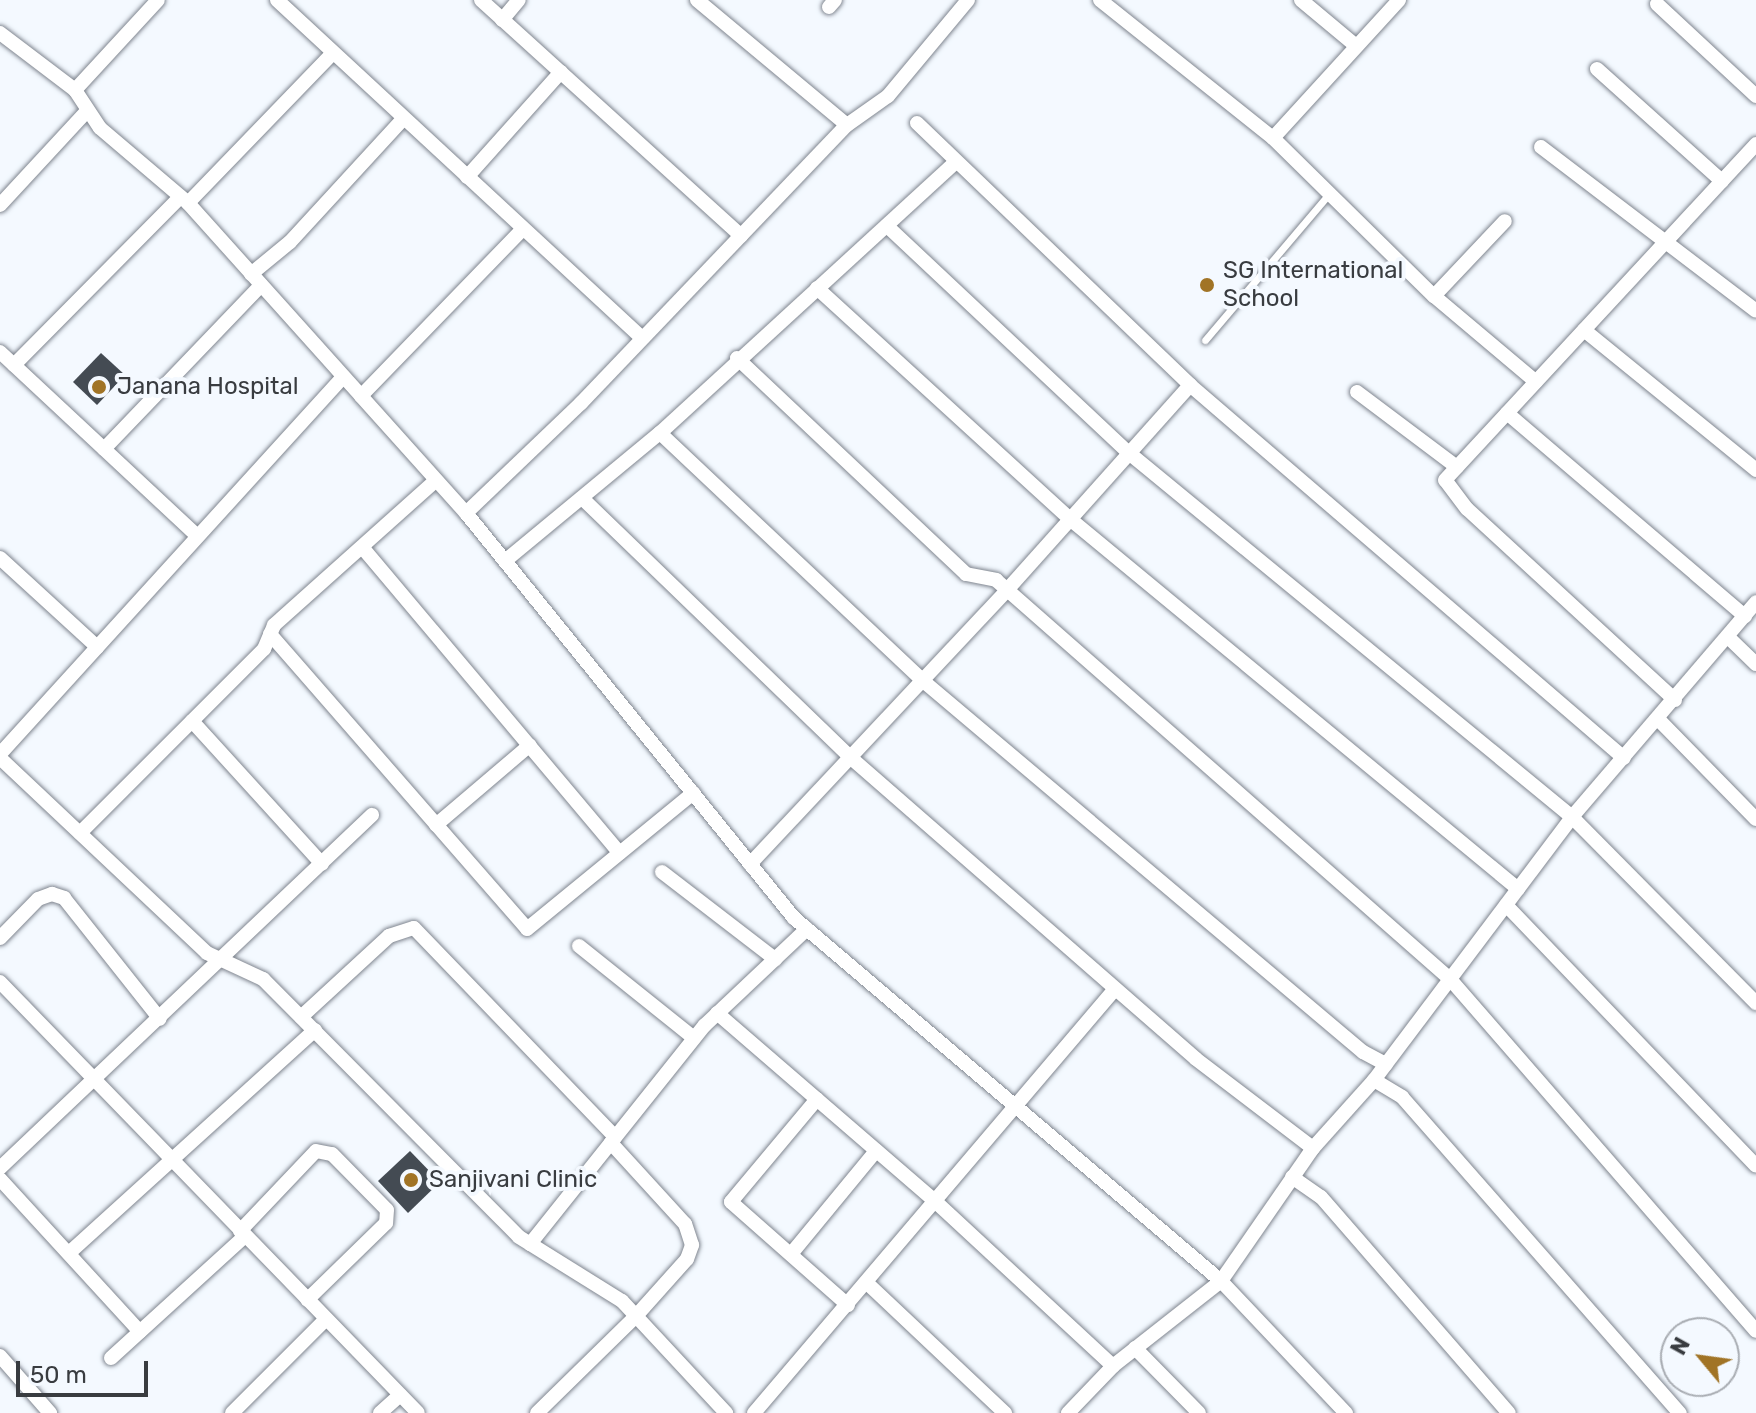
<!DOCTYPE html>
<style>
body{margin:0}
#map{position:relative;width:1756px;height:1413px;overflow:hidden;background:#f4f9ff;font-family:Rubik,sans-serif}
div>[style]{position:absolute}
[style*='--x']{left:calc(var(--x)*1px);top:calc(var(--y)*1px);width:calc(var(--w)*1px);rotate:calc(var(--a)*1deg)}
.building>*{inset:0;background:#444b53}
.roads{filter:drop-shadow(0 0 2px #7f858f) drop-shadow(0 0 2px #7f858f)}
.lane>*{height:7px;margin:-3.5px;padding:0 3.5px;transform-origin:3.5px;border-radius:3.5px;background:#fff}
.street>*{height:14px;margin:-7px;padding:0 7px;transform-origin:7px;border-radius:7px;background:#fff}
.dots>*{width:22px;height:22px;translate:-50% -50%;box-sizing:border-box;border:4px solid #f4f9ff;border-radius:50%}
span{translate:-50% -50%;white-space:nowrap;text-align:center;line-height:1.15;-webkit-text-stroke:8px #f4f9ff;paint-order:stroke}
.poi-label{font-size:24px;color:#393c40}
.left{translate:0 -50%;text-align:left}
.north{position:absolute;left:1660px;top:1317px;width:80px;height:80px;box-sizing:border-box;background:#f4f9ff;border:2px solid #a9adb3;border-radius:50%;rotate:299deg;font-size:22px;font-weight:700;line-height:32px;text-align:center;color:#393c40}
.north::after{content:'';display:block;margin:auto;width:28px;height:36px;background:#a17426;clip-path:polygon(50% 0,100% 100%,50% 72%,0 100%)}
.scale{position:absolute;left:16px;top:1361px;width:132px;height:36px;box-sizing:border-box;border:4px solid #393c40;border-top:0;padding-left:10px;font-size:24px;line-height:28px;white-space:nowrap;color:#393c40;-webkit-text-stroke:6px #f4f9ff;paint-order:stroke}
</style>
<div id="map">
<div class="building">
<div style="clip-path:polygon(101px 353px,125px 375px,97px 405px,73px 382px)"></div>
<div style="clip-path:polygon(410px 1151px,440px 1182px,408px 1213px,378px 1181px)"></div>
</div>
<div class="roads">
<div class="lane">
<div style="--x:1205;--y:340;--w:192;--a:-49.7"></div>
</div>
<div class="street">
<div style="--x:277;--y:0;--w:496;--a:42.8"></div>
<div style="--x:481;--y:0;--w:351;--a:42.2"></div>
<div style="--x:697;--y:0;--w:195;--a:39.8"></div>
<div style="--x:1100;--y:0;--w:221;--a:38.6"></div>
<div style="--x:1273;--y:138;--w:226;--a:44.5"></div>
<div style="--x:1434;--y:296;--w:133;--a:40.1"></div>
<div style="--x:1301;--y:0;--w:70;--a:39.8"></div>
<div style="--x:1657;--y:4;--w:135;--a:42.9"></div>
<div style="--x:829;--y:7;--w:9;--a:-49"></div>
<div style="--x:502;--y:20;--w:26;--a:-50"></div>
<div style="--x:0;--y:33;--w:94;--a:37.2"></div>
<div style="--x:75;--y:90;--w:45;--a:56.7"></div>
<div style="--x:100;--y:128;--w:116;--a:40.4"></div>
<div style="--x:188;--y:203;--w:259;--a:48.1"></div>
<div style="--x:361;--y:396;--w:157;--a:48.1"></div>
<div style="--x:466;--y:513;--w:521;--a:51"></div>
<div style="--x:794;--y:918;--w:560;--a:40.37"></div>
<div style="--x:1221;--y:1281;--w:182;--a:46.6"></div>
<div style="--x:1597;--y:69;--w:168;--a:41.9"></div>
<div style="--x:75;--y:90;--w:122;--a:-47.3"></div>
<div style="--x:917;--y:123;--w:378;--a:43.8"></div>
<div style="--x:1190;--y:385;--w:572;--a:40.68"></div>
<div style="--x:1273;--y:138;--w:187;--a:-47.6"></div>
<div style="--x:1541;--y:147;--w:270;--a:37.3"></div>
<div style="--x:467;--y:177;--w:141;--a:-48.2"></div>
<div style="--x:188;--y:203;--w:207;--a:-46"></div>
<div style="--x:0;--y:205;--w:129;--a:-47.2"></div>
<div style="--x:887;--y:226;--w:332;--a:43.2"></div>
<div style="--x:1129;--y:453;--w:573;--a:39.41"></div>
<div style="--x:1572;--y:817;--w:262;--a:45.3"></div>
<div style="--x:251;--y:274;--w:50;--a:-39.4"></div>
<div style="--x:290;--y:242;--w:167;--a:-47.4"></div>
<div style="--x:817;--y:288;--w:343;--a:42.4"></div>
<div style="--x:1070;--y:519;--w:581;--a:39.55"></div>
<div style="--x:1434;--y:296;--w:103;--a:-46.6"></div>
<div style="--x:1584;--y:330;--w:222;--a:39.1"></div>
<div style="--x:0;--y:352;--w:270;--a:43"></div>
<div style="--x:737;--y:358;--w:315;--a:43.3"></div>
<div style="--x:966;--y:574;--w:31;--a:11"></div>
<div style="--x:996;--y:580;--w:604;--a:41.31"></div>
<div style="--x:1450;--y:979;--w:466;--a:49"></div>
<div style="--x:14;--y:365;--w:236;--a:-45.3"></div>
<div style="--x:1357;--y:392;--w:125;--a:36.9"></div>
<div style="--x:361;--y:396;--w:233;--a:-45.9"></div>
<div style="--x:1507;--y:413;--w:313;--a:40.5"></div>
<div style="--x:660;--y:433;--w:360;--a:43.3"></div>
<div style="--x:922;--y:680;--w:577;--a:40.15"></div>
<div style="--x:1363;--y:1052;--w:26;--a:28"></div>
<div style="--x:104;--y:449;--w:227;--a:-46.2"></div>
<div style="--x:583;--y:499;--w:371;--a:44"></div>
<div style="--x:850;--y:757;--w:459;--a:41.1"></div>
<div style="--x:1196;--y:1059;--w:147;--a:37.3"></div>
<div style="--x:466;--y:513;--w:159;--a:-43.7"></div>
<div style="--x:581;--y:403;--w:385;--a:-46.3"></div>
<div style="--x:847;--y:125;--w:50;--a:-35.3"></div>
<div style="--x:888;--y:96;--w:125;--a:-50.2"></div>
<div style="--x:362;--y:547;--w:400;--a:49.9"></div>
<div style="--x:0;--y:558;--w:132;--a:42.5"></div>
<div style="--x:505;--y:561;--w:201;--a:-39.6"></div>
<div style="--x:660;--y:433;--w:400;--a:-42.5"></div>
<div style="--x:270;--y:634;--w:391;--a:48.9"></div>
<div style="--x:527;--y:929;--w:215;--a:-39.3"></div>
<div style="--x:1728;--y:637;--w:39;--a:44"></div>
<div style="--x:1675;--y:700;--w:282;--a:-137.4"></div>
<div style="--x:1467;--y:509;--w:36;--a:-127"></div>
<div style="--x:1445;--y:480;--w:458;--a:-47.2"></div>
<div style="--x:1658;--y:719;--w:140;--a:45.6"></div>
<div style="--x:192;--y:721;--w:193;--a:47.7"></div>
<div style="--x:0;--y:754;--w:510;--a:-47.7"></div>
<div style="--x:0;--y:758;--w:284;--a:43.3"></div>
<div style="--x:207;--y:953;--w:62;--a:24.9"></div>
<div style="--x:263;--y:979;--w:363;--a:45.2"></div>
<div style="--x:519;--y:1237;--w:121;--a:31.9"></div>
<div style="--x:622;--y:1301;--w:153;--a:47.1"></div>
<div style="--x:436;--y:825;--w:123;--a:-40.4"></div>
<div style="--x:80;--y:833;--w:260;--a:-45"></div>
<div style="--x:264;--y:649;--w:26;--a:-67"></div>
<div style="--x:274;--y:625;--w:217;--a:-41.8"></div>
<div style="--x:750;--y:864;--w:376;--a:-46.8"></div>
<div style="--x:1007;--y:590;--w:275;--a:-48.2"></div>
<div style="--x:662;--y:872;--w:143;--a:37.6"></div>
<div style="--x:1506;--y:905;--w:361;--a:46.2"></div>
<div style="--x:0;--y:938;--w:54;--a:-45.7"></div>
<div style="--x:38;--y:899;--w:15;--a:-20"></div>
<div style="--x:52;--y:894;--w:13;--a:18"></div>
<div style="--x:64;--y:898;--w:154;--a:51.6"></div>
<div style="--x:579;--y:946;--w:147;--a:38.7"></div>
<div style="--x:0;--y:982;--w:600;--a:45.88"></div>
<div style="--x:717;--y:1013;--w:291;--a:40.8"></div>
<div style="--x:937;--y:1203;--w:240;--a:42.8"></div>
<div style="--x:301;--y:1017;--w:120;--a:-42.6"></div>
<div style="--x:389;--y:936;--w:26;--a:-18"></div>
<div style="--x:414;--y:928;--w:290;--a:46.1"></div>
<div style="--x:1374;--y:1080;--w:33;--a:31"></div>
<div style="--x:1402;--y:1097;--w:421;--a:48.7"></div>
<div style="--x:817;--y:1099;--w:134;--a:129.9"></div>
<div style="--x:731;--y:1202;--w:156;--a:41.4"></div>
<div style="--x:0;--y:1168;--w:513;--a:-43.5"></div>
<div style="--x:1292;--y:1177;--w:35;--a:35"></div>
<div style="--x:1321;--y:1197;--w:286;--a:49"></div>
<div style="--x:0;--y:1179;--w:207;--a:47.5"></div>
<div style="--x:240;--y:1231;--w:110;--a:-46.5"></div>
<div style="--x:316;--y:1151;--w:16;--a:11"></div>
<div style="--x:332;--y:1154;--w:78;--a:45.5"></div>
<div style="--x:387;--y:1210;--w:13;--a:94"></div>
<div style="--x:386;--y:1223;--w:110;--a:135.7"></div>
<div style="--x:530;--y:1244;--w:280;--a:-51.4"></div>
<div style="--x:705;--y:1025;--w:140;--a:-43.3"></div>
<div style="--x:69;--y:1253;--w:332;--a:-42.2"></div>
<div style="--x:791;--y:1254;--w:134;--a:-50.5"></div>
<div style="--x:867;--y:1283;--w:190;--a:43.3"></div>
<div style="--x:1135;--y:1348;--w:91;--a:45.4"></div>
<div style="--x:0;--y:1356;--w:76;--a:48.7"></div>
<div style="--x:111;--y:1358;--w:181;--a:-42.3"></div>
<div style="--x:232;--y:1413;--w:133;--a:-45"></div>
<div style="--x:380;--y:1413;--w:27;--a:-42"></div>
<div style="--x:537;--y:1413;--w:139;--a:-44.4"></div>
<div style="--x:636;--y:1316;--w:76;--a:-48.2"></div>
<div style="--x:687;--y:1259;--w:15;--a:-70"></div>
<div style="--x:692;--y:1245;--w:22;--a:-108"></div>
<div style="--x:685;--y:1224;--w:110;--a:-132.4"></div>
<div style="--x:754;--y:1413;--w:557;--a:-49.59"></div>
<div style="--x:1068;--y:1413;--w:65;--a:-46.2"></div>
<div style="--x:1113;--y:1366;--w:137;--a:-38.2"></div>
<div style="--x:1221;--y:1281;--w:162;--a:-55.3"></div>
<div style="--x:1313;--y:1148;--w:91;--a:-48.1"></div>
<div style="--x:1374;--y:1080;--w:329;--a:-53"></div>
<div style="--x:1572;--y:817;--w:283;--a:-49.4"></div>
</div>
</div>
<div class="dots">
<div style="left:1207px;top:285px;background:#a17426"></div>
<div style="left:99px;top:387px;background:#a17426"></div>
<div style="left:411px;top:1180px;background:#a17426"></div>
</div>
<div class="poi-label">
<span class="left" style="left:1223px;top:285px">SG International<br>School</span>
<span class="left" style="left:117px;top:387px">Janana Hospital</span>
<span class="left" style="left:429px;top:1180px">Sanjivani Clinic</span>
</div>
<div class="north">N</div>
<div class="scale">50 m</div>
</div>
